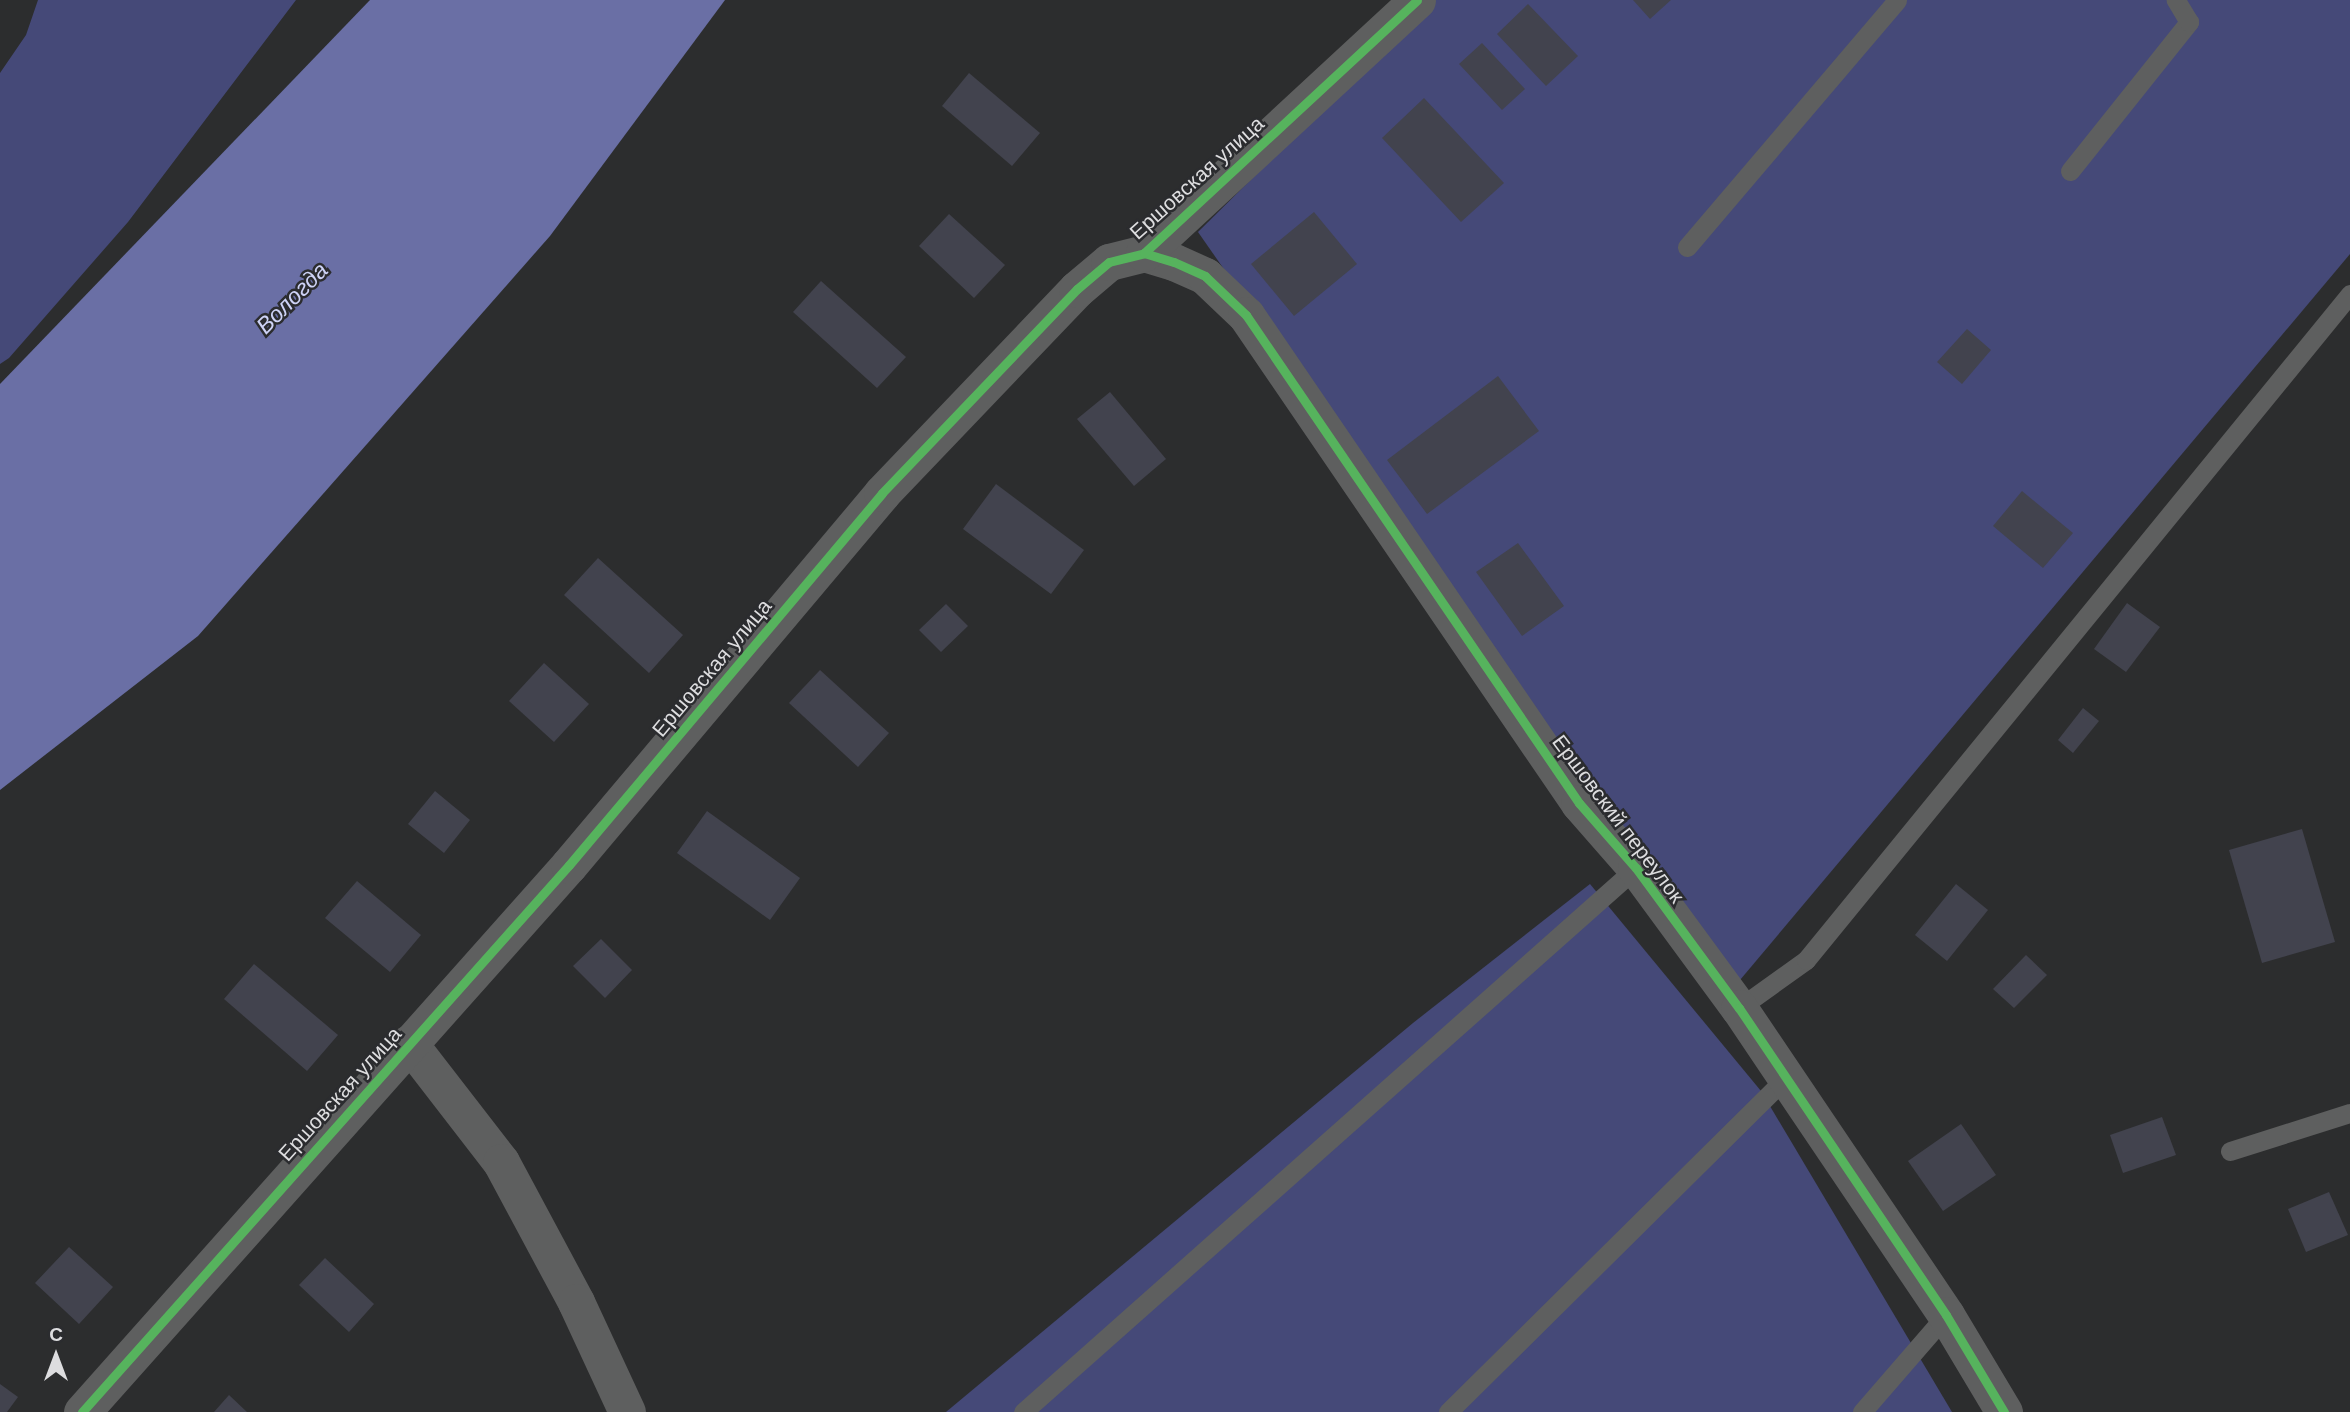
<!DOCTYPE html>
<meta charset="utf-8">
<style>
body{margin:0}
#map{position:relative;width:2350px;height:1412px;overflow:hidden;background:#2c2d2e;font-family:Arial,sans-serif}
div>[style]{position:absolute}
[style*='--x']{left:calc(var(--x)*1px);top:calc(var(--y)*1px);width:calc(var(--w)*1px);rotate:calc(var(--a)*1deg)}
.green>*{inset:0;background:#454978}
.water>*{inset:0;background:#6a6fa5}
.building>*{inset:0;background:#42434e}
.lane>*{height:19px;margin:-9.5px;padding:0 9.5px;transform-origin:9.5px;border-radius:9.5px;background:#5e5f5f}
.street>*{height:37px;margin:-18.5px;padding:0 18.5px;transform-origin:18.5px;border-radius:18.5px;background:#5e5f5f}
.cycleway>*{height:9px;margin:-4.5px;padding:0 4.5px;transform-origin:4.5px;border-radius:4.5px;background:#56b35d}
span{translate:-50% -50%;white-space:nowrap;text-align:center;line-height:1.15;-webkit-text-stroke:5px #2b2c2f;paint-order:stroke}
.street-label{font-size:21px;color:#dddddf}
.water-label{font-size:23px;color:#ced3f6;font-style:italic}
.north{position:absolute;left:21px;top:1321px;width:70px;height:70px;-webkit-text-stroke:5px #2b2c2f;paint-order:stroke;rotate:0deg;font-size:19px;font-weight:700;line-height:28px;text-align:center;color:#dddddf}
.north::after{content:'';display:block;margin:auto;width:24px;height:32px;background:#dddddf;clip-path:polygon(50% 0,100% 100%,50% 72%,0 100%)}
</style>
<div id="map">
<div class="green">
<div style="clip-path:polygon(38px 0,296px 0,128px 222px,9px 358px,0 364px,0 73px,26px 35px)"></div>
<div style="clip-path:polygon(1432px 0,2350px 0,2350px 254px,1740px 980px,1536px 716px,1198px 232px)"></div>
<div style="clip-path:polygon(1590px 884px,1761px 1091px,1952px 1412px,946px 1412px,1413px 1023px)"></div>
</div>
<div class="water">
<div style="clip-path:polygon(370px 0,725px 0,550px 236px,198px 636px,0 790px,0 384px)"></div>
</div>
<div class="building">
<div style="clip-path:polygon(1633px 0,1671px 0,1650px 19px)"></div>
<div style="clip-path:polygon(1528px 4px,1578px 56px,1546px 86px,1497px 34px)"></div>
<div style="clip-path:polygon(1482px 43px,1525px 89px,1502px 110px,1459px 64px)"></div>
<div style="clip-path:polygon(969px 73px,1040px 133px,1012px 166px,942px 106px)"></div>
<div style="clip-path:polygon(1424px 98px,1504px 183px,1461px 222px,1382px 138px)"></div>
<div style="clip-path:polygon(1314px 212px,1357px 264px,1294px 316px,1251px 264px)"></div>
<div style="clip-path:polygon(949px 214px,1005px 265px,974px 298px,919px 246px)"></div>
<div style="clip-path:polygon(821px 281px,906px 357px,877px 388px,793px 312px)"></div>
<div style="clip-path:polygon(1967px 329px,1991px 350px,1962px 384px,1937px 362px)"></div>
<div style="clip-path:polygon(1498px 376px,1539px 431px,1427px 514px,1387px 460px)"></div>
<div style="clip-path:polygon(1110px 392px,1166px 459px,1134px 486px,1077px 419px)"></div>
<div style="clip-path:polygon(996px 484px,1084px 550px,1051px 594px,963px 529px)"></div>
<div style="clip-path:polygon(2022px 491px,2073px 533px,2043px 568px,1993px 526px)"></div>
<div style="clip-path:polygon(1518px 543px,1564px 606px,1522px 636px,1476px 572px)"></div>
<div style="clip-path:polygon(598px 558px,683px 635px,649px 673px,564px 595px)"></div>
<div style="clip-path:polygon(2127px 603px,2160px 627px,2126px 672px,2094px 649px)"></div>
<div style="clip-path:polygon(946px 604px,968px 626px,941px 652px,919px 630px)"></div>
<div style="clip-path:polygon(544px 663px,589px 704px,554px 742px,509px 701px)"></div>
<div style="clip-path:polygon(820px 670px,889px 733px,858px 767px,789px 703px)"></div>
<div style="clip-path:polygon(2083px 708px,2099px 721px,2073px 753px,2058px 740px)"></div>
<div style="clip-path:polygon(435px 791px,470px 820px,444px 853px,408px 824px)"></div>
<div style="clip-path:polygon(707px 811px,800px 878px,770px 920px,677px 853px)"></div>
<div style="clip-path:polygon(2302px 829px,2335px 942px,2262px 963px,2229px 850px)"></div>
<div style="clip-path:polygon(357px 881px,421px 935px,390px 972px,325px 918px)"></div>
<div style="clip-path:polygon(1956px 884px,1988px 910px,1947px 961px,1915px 935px)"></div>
<div style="clip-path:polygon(601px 939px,632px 970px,605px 998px,573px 966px)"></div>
<div style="clip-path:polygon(2026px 955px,2047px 975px,2014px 1008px,1993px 989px)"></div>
<div style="clip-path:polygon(254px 964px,338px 1035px,307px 1071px,224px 999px)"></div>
<div style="clip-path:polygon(2162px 1117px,2176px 1155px,2123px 1173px,2110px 1135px)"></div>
<div style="clip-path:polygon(1961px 1124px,1996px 1175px,1943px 1211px,1908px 1161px)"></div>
<div style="clip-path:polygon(2329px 1192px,2348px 1235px,2306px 1252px,2288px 1209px)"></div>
<div style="clip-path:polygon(69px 1247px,113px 1287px,79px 1324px,35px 1283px)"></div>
<div style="clip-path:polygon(325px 1258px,374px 1304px,349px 1332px,299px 1285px)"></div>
<div style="clip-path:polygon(0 1384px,18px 1397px,7px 1412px,0 1412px)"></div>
<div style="clip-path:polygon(229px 1395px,247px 1412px,214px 1412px)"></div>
</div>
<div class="lane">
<div style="--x:2070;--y:171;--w:191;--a:-51.4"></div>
<div style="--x:2189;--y:22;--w:26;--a:-121"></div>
<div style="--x:1687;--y:247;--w:324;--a:-49.6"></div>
<div style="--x:1739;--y:1008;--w:82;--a:-35.6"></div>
<div style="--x:1806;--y:960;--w:860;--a:-50.76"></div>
<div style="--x:2230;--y:1151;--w:126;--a:-17.6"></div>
<div style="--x:1023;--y:1412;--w:820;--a:-41.59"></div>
<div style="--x:1448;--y:1412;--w:475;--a:-44.7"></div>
<div style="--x:1862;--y:1412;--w:128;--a:-49.1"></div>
</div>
<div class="street">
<div style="--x:1144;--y:253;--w:31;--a:17"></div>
<div style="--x:1174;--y:262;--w:34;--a:24"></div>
<div style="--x:1205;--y:276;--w:57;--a:43.6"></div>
<div style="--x:1246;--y:315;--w:591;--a:55.69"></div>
<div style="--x:1579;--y:803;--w:86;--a:48.8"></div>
<div style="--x:1636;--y:868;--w:174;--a:53.7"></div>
<div style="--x:1739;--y:1008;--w:370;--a:56"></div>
<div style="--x:1946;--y:1315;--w:113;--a:59.1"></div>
<div style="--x:409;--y:1043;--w:150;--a:52.3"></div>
<div style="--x:501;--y:1162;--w:159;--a:61.8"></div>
<div style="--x:576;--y:1302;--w:121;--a:65.1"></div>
<div style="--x:82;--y:1412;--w:732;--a:-48.32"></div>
<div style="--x:569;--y:865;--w:486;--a:-49.9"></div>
<div style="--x:882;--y:493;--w:282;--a:-46.3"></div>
<div style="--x:1077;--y:289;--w:42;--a:-40.2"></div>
<div style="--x:1109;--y:262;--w:36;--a:-14"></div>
<div style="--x:1144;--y:253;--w:372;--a:-42.8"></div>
</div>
<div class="cycleway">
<div style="--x:1144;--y:253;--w:31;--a:17"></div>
<div style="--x:1174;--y:262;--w:34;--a:24"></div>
<div style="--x:1205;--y:276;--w:57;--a:43.6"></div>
<div style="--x:1246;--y:315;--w:591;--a:55.69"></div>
<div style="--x:1579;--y:803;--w:86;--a:48.8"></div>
<div style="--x:1636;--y:868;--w:174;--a:53.7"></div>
<div style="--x:1739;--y:1008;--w:370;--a:56"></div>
<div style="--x:1946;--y:1315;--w:113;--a:59.1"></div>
<div style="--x:82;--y:1412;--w:732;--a:-48.32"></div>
<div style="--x:569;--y:865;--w:486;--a:-49.9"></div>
<div style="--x:882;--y:493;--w:282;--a:-46.3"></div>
<div style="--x:1077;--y:289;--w:42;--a:-40.2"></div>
<div style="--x:1109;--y:262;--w:36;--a:-14"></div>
<div style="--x:1144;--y:253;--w:372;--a:-42.8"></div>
</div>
<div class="street-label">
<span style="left:1197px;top:178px;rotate:-42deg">Ершовская улица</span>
<span style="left:712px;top:668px;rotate:-50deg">Ершовская улица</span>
<span style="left:1618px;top:819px;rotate:53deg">Ершовский переулок</span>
<span style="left:340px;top:1094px;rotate:-48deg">Ершовская улица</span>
</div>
<div class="water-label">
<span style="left:292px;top:298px;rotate:-45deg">Вологда</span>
</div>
<div class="north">С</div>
</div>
